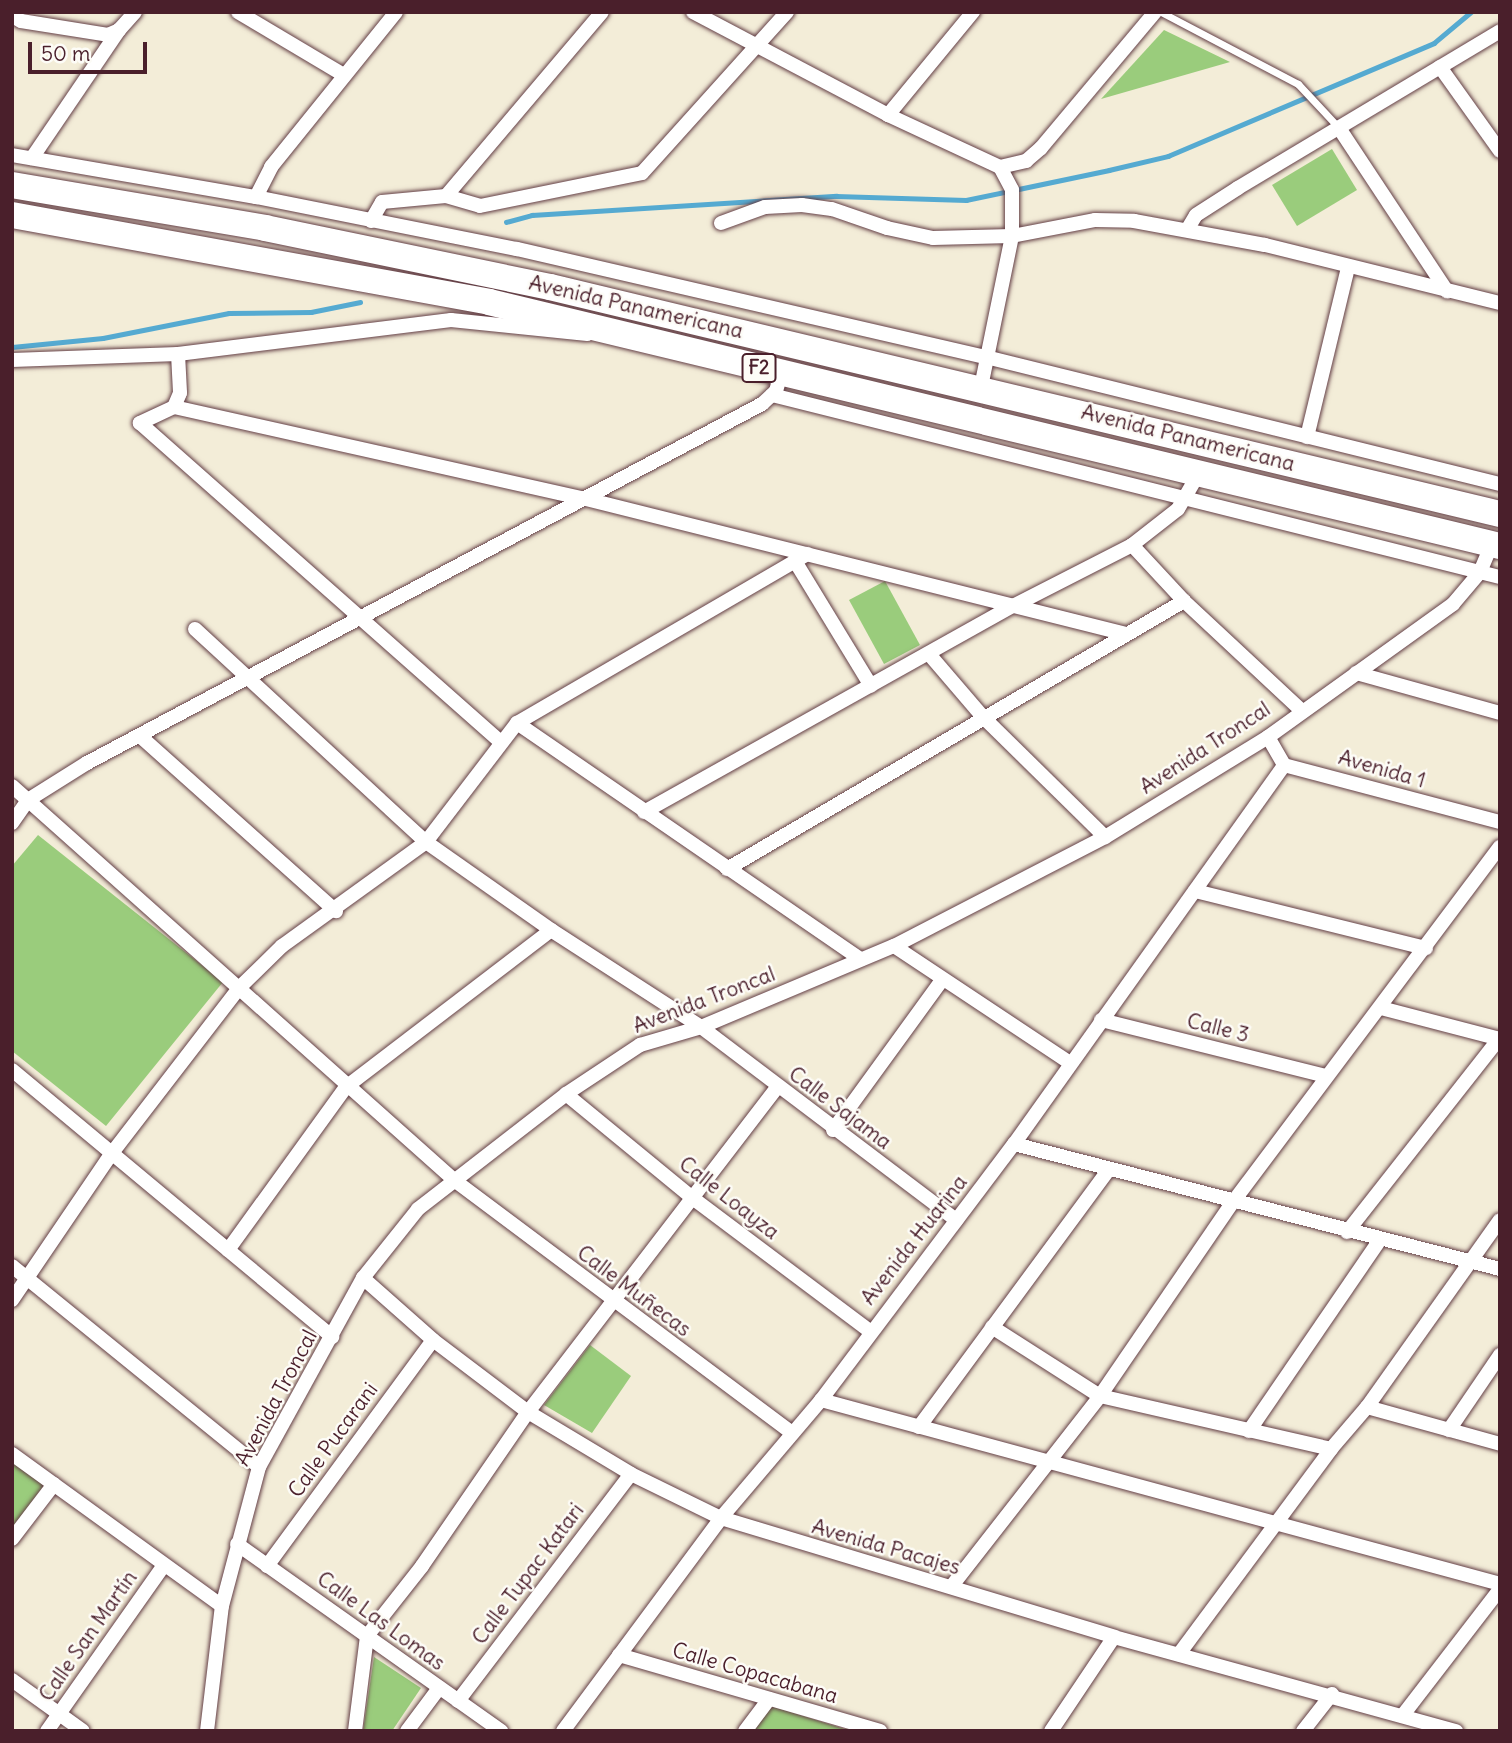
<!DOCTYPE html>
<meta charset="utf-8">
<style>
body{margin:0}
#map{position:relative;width:1512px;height:1743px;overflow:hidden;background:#f3edd8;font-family:Delius,sans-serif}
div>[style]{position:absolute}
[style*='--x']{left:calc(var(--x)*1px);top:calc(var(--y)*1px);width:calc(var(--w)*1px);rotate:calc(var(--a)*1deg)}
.green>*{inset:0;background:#9acc7c}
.stream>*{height:4.5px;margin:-2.25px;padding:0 2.25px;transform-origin:2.25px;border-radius:2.25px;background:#55aad1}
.roads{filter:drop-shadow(0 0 2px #633e45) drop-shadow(0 0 2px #633e45)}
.lane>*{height:7px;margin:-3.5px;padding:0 3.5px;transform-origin:3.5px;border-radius:3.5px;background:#fff}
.street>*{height:14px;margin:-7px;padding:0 7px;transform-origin:7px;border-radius:7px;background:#fff}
.highway>*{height:26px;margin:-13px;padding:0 13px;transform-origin:13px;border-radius:13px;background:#fff}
span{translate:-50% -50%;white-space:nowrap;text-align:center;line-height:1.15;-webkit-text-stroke:5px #fdfcf7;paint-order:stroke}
.shield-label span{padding:2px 5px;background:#fdfcf7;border:2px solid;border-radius:5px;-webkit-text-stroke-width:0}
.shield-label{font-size:19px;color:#4a1f2b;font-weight:700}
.street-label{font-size:21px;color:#4a1f2b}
.frame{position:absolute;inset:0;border:14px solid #4a1f2b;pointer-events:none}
.scale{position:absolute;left:28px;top:42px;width:119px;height:32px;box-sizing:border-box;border:4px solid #4a1f2b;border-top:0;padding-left:9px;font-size:21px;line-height:24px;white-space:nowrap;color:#4a1f2b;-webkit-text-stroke:5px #fdfcf7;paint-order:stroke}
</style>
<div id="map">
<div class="green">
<div style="clip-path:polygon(1164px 30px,1230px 62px,1101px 99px)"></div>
<div style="clip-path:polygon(1332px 149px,1357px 190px,1297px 226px,1272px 185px)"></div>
<div style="clip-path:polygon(885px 581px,920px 645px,884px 664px,849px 600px)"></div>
<div style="clip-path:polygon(38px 835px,223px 982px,106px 1126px,12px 1051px,12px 866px)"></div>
<div style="clip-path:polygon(590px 1345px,631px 1376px,592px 1433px,544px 1405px)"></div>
<div style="clip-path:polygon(12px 1462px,44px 1485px,12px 1528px)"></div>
<div style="clip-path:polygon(374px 1657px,421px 1688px,392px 1731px,363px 1731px)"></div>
<div style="clip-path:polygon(771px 1706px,851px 1731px,752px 1731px)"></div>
</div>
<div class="stream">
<div style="--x:506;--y:222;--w:27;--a:-15"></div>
<div style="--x:532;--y:215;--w:305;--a:-3.6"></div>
<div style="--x:836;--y:196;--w:130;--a:1.8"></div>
<div style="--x:966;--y:200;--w:146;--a:-11.8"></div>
<div style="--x:1109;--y:170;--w:61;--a:-13.3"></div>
<div style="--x:1168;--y:156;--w:289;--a:-23"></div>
<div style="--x:1434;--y:43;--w:48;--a:-40"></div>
<div style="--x:12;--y:347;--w:91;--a:-5.6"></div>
<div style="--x:103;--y:338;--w:128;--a:-11.2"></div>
<div style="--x:229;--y:313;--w:82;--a:-0.7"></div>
<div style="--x:311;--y:312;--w:50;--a:-11.5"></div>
</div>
<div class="roads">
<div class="lane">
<div style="--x:1161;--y:12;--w:155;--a:27.7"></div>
<div style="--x:1298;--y:84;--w:60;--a:47"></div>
</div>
<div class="street">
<div style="--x:238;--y:12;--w:121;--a:30.8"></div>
<div style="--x:693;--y:12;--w:221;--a:27.8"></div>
<div style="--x:888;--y:115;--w:123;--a:24.9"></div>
<div style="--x:1000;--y:167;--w:26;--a:62"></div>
<div style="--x:1012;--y:190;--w:46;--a:90"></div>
<div style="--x:1012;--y:236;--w:154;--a:101.6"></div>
<div style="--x:12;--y:16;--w:10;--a:29"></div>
<div style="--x:21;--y:21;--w:88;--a:9.1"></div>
<div style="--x:108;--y:35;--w:12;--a:-24"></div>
<div style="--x:119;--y:30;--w:24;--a:-48"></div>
<div style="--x:1440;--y:67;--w:103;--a:54.5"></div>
<div style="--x:888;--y:115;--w:134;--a:-50.5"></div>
<div style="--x:1339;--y:128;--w:196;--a:56.5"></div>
<div style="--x:12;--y:155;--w:248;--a:9.8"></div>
<div style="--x:256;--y:197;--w:266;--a:11.3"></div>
<div style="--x:517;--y:249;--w:485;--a:13"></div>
<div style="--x:990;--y:358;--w:525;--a:13.88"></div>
<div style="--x:32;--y:158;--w:155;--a:-55.8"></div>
<div style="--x:1000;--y:167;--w:27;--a:-13"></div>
<div style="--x:1026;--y:161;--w:20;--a:-41"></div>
<div style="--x:1041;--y:148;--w:177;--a:-50"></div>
<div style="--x:446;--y:196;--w:35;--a:16"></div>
<div style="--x:480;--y:206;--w:165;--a:-11.5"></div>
<div style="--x:642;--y:173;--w:217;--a:-48"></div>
<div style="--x:256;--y:197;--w:34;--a:-63"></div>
<div style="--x:271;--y:167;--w:199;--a:-51.1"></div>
<div style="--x:371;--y:221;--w:22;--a:-60"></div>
<div style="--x:382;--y:202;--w:64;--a:-5.4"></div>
<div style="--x:446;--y:196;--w:241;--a:-49.7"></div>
<div style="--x:721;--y:223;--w:47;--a:-20"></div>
<div style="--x:765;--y:207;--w:37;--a:-3"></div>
<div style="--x:802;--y:205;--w:30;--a:8"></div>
<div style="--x:832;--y:209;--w:58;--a:19.1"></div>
<div style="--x:887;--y:228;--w:47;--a:12.3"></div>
<div style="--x:933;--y:238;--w:79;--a:-1.5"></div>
<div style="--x:1012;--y:236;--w:85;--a:-10.9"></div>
<div style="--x:1095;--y:220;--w:39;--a:1"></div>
<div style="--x:1134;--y:221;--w:133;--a:10.4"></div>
<div style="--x:1265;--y:245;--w:242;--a:13.9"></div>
<div style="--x:1187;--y:230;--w:17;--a:-59"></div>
<div style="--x:1196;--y:215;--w:50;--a:-32.7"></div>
<div style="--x:1238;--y:188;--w:305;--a:-30.9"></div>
<div style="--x:178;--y:354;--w:39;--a:87"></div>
<div style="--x:180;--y:393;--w:15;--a:113"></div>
<div style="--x:174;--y:407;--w:38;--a:155"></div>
<div style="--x:140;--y:423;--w:480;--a:41.5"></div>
<div style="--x:12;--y:360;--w:166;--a:-2.1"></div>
<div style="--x:178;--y:354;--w:275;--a:-7.1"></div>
<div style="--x:451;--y:320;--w:137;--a:5.9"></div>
<div style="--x:772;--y:395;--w:750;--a:14.04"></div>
<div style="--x:174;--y:407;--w:422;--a:12.6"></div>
<div style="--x:586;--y:499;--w:557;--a:14.04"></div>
<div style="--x:1307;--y:437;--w:174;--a:-76.4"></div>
<div style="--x:1132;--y:545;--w:76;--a:47.1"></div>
<div style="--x:1184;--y:601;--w:160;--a:43"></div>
<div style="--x:795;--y:561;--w:146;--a:58.7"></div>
<div style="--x:195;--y:629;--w:314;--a:42.7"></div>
<div style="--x:426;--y:842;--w:153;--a:35.1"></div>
<div style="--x:551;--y:930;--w:179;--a:32.9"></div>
<div style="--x:701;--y:1027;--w:320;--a:37.1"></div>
<div style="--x:929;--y:654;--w:83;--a:49.4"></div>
<div style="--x:983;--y:717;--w:171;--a:44.5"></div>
<div style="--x:1356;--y:673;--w:149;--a:15.5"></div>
<div style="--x:517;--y:723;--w:417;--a:34.5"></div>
<div style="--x:140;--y:736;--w:263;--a:41.8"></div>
<div style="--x:1268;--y:737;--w:32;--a:60"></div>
<div style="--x:1284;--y:765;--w:223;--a:14.8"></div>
<div style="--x:12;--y:786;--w:592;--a:41.71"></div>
<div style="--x:454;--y:1180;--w:422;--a:36.8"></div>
<div style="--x:644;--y:812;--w:423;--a:-29.2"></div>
<div style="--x:1013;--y:606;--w:134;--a:-27.1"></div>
<div style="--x:1132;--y:545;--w:58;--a:-38"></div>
<div style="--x:1178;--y:509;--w:42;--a:-59.7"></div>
<div style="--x:12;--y:823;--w:28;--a:-55"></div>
<div style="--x:28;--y:800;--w:70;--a:-32.1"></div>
<div style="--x:87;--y:763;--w:765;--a:-28.01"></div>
<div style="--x:762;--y:404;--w:19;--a:-43"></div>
<div style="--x:776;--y:391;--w:18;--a:-74"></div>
<div style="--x:727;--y:869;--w:530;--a:-30.39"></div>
<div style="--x:1195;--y:891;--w:238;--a:13.9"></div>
<div style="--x:894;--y:946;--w:211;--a:33.6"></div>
<div style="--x:1381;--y:1008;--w:123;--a:14.6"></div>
<div style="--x:1101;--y:1020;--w:231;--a:14"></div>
<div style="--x:12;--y:1070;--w:417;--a:39.8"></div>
<div style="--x:566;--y:1094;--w:166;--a:39.4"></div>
<div style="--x:694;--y:1199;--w:220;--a:36.9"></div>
<div style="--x:833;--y:1130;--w:185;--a:-54"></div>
<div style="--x:1014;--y:1144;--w:502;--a:14.42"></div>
<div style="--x:1347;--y:1232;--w:246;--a:-51.8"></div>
<div style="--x:228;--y:1250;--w:201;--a:-54.1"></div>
<div style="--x:346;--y:1087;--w:258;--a:-37.4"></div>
<div style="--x:12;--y:1266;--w:318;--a:39.1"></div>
<div style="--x:363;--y:1278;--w:94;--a:41.5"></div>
<div style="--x:433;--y:1340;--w:119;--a:37.2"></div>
<div style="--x:528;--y:1412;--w:120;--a:31"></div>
<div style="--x:631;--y:1474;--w:100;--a:26.1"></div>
<div style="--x:721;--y:1518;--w:411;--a:16.8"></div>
<div style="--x:1114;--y:1637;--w:355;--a:15.4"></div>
<div style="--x:12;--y:1300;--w:178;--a:-55.8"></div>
<div style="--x:112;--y:1153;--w:208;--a:-52.4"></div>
<div style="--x:239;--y:988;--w:60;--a:-44.3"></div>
<div style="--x:282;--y:946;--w:178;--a:-35.8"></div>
<div style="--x:426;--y:842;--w:150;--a:-52.6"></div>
<div style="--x:517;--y:723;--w:336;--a:-30.2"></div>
<div style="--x:992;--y:1327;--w:128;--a:32.6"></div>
<div style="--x:1100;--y:1396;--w:237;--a:12.9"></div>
<div style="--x:821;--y:1400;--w:703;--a:15.16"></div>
<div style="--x:1367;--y:1407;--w:138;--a:15.5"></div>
<div style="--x:919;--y:1427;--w:320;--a:-53.6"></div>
<div style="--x:1449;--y:1430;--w:91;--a:-55.8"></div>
<div style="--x:1249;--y:1431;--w:232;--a:-55.6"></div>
<div style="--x:12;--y:1454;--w:259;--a:35.9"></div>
<div style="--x:12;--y:1539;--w:69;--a:-52.6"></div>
<div style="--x:237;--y:1544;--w:324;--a:35.3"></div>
<div style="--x:267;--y:1566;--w:280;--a:-53.7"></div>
<div style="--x:951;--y:1587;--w:242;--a:-52"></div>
<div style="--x:1100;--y:1396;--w:235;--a:-55.6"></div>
<div style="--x:1233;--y:1202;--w:444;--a:-53.1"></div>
<div style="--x:1179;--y:1654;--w:255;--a:-53.4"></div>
<div style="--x:1331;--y:1449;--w:55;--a:-49.4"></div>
<div style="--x:1367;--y:1407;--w:229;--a:-54.6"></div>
<div style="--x:619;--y:1655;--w:272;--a:16.2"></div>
<div style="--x:12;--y:1680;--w:87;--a:35.7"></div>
<div style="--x:458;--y:1701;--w:285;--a:-52.7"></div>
<div style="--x:1403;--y:1715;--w:159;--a:-52.4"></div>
<div style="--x:47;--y:1731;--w:203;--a:-54.8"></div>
<div style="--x:207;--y:1731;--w:126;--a:-83.2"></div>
<div style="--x:222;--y:1606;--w:144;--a:-75.1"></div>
<div style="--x:259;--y:1467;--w:216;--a:-61.2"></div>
<div style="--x:363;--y:1278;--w:88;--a:-51.4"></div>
<div style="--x:418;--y:1209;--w:187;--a:-37.8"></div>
<div style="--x:566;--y:1094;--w:89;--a:-33.5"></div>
<div style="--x:640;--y:1045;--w:64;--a:-16.4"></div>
<div style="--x:701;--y:1027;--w:209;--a:-22.8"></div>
<div style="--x:894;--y:946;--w:237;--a:-27.3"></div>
<div style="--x:1105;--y:837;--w:191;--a:-31.5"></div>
<div style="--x:1268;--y:737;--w:228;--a:-35.7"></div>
<div style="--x:1453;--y:604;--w:42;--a:-49.8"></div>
<div style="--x:1480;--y:572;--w:30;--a:-67"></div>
<div style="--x:355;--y:1731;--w:96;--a:-82.8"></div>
<div style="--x:367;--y:1636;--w:89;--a:-51.8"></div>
<div style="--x:422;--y:1566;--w:187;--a:-55.5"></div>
<div style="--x:528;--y:1412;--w:409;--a:-52.5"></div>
<div style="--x:407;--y:1731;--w:54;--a:-53.3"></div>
<div style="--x:563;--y:1731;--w:265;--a:-53.4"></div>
<div style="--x:721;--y:1518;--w:155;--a:-49.7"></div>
<div style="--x:821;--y:1400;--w:321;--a:-53"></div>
<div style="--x:1014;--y:1144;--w:465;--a:-54.5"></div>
<div style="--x:745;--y:1731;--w:40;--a:-53"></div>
<div style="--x:1051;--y:1731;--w:113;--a:-56.2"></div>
<div style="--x:1303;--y:1731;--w:47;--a:-51.9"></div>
</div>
<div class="highway">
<div style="--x:12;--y:185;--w:257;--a:9.6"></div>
<div style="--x:265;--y:228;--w:291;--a:11.7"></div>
<div style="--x:550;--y:287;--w:977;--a:13.44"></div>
<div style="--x:12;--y:215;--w:485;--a:10.3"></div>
<div style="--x:489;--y:302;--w:1040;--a:13.57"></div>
</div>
</div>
<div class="shield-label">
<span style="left:759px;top:368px">F2</span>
</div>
<div class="street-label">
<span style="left:636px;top:307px;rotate:13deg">Avenida Panamericana</span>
<span style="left:1188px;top:438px;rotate:14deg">Avenida Panamericana</span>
<span style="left:1205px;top:748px;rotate:-33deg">Avenida Troncal</span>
<span style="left:1382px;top:769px;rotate:16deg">Avenida 1</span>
<span style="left:704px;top:1000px;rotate:-21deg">Avenida Troncal</span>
<span style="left:1218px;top:1028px;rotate:14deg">Calle 3</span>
<span style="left:840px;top:1108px;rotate:37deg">Calle Sajama</span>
<span style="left:729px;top:1198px;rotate:38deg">Calle Loayza</span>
<span style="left:914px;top:1240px;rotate:-52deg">Avenida Huarina</span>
<span style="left:634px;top:1291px;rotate:37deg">Calle Muñecas</span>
<span style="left:276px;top:1398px;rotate:-62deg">Avenida Troncal</span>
<span style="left:333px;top:1440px;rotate:-54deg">Calle Pucarani</span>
<span style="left:886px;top:1547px;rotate:16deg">Avenida Pacajes</span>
<span style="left:528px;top:1574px;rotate:-53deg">Calle Tupac Katari</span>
<span style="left:381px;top:1621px;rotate:36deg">Calle Las Lomas</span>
<span style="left:88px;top:1636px;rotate:-55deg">Calle San Martín</span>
<span style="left:755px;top:1673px;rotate:16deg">Calle Copacabana</span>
</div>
<div class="frame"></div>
<div class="scale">50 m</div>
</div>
